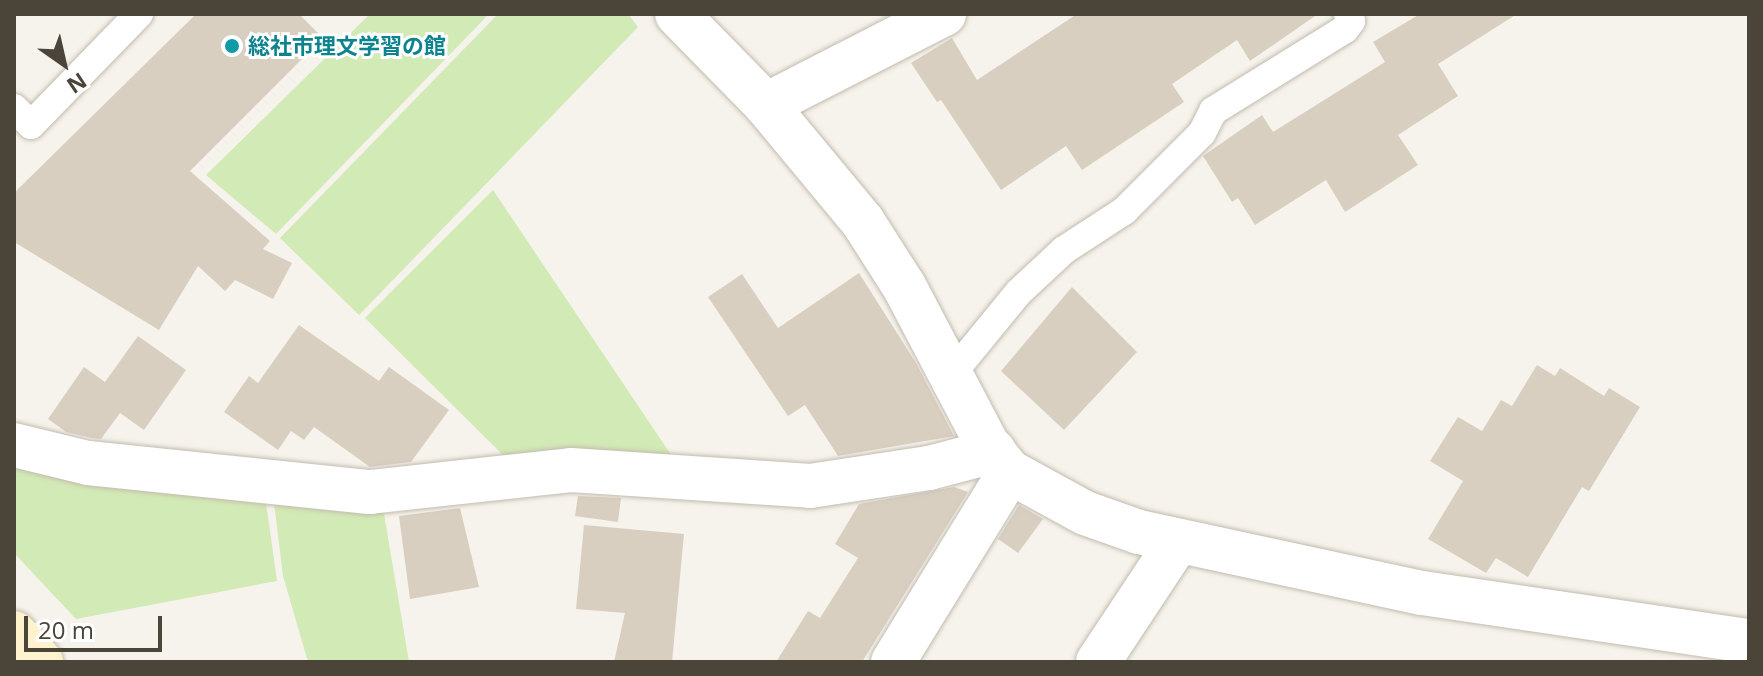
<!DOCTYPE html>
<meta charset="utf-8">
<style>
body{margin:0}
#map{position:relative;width:1763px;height:676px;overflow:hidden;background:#f6f3ec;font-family:"Open Sans","Noto Sans JP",sans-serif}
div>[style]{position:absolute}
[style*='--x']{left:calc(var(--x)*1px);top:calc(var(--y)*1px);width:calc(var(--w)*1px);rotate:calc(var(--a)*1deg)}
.green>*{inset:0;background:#d2eab5}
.building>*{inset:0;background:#d8cfc1}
.roads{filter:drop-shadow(0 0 2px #c2bbae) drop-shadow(0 0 2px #c2bbae)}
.lane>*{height:28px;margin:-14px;padding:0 14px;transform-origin:14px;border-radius:14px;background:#fff}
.street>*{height:44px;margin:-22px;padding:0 22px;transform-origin:22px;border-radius:22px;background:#fff}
.secondary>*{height:44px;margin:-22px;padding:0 22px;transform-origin:22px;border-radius:22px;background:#fff3cd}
.dots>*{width:22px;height:22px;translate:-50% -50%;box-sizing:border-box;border:4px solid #fff;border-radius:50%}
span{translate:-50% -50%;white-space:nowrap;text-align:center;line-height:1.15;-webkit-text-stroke:6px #fff;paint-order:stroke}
.culture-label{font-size:22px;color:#0d838f;font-weight:700}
.left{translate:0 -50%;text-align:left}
.frame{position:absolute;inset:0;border:16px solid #4b4439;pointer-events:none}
.north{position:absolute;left:24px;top:24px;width:80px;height:80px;-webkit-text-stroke:6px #fff;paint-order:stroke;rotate:146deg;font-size:22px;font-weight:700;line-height:32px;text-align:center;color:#4b4439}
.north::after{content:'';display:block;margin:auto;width:28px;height:36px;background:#4b4439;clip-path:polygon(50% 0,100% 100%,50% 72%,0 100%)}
.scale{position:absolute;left:24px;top:616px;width:138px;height:36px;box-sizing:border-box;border:4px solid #4b4439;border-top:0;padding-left:10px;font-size:24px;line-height:28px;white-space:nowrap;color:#4b4439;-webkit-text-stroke:6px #fff;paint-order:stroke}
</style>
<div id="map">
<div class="green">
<div style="clip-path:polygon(370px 14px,489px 14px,276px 234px,206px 175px)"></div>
<div style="clip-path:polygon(498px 14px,628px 14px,638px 27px,359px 315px,280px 238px)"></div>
<div style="clip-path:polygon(493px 190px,684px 474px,511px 463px,365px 318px)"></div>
<div style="clip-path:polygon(14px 453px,265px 495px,277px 581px,76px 619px,14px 553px)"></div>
<div style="clip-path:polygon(273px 494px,382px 502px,409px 662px,308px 662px,283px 576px)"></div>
</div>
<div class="building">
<div style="clip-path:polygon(196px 14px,299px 14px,323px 38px,190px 171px,270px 241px,263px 249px,292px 263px,273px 299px,235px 280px,225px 291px,198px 266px,159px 330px,14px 242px,14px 193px)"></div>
<div style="clip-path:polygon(1077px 14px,1318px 14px,1250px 61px,1237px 40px,1172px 84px,1184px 102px,1082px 170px,1066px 146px,1001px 190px,941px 100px,937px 102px,911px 63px,952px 38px,977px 80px)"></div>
<div style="clip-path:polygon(1420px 14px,1517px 14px,1438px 64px,1458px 96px,1398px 135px,1418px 165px,1345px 212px,1326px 180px,1255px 225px,1238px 198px,1232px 202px,1203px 156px,1262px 115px,1273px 132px,1385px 62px,1373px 42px)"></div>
<div style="clip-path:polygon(859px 273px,916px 363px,954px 436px,838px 456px,805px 405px,788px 416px,708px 297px,742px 274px,778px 328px)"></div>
<div style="clip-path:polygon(1072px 287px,1137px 352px,1064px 430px,1001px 371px)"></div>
<div style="clip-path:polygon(299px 325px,379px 381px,389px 367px,449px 410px,411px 462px,370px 467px,314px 427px,304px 440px,291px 431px,278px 450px,224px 412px,249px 376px,258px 383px)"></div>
<div style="clip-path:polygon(138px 336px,186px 370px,144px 430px,120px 413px,101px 439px,92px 438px,66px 432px,48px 419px,84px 367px,105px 382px)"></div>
<div style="clip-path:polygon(1537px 365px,1555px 376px,1560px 368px,1604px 396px,1609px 388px,1640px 407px,1589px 491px,1582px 487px,1528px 577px,1496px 558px,1486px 573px,1428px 539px,1463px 481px,1430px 461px,1458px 417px,1482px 431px,1501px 400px,1512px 406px)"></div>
<div style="clip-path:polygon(954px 487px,968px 492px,862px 662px,776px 662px,808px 611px,820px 618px,858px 558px,835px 544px,859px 504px)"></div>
<div style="clip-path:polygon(578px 496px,621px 498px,618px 522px,575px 516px)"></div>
<div style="clip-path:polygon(1019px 505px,1043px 519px,1018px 553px,998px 539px)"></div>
<div style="clip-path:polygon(460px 508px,479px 587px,410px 599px,399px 516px)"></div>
<div style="clip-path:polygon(584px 525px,684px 534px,672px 662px,614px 662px,625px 613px,576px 609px)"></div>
</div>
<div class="roads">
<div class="lane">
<div style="--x:14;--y:108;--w:24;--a:45"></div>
<div style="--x:31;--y:125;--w:155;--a:-45.8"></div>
<div style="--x:951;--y:375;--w:107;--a:-50.7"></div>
<div style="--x:1019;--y:292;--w:62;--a:-43"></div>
<div style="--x:1064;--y:250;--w:72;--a:-33"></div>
<div style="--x:1124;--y:211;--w:110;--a:-45"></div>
<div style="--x:1202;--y:133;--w:25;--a:-63"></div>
<div style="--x:1213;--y:111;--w:155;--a:-31.8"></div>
<div style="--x:1345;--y:29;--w:10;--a:-53"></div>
<div style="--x:1351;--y:21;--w:8;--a:-113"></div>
</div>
<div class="street">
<div style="--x:677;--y:14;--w:127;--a:45.6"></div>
<div style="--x:766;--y:105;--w:152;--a:50.3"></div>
<div style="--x:863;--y:222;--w:76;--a:57.4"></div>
<div style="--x:904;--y:286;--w:178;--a:62.3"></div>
<div style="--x:987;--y:444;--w:36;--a:51"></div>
<div style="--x:1010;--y:472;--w:85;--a:28.7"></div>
<div style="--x:1085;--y:513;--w:57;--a:19.4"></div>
<div style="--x:1139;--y:532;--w:289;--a:12.2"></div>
<div style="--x:1422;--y:593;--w:331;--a:8.4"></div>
<div style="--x:766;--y:105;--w:200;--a:-27.1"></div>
<div style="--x:14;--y:445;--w:76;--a:13.7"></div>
<div style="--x:88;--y:463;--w:283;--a:5.9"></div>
<div style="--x:370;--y:492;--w:202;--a:-6.2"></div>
<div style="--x:571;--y:470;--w:240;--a:3.8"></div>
<div style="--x:810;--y:486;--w:120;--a:-8.6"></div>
<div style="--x:929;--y:468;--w:67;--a:-14.7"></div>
<div style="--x:893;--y:662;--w:223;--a:-58.4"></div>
<div style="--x:1098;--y:662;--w:145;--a:-56.5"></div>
</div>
<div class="secondary">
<div style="--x:14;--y:633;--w:40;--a:47"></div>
</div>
</div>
<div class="dots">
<div style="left:232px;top:46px;background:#0f9aa8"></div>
</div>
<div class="culture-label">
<span class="left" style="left:248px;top:46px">総社市理文学習の館</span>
</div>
<div class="frame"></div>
<div class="north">N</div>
<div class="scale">20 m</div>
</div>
